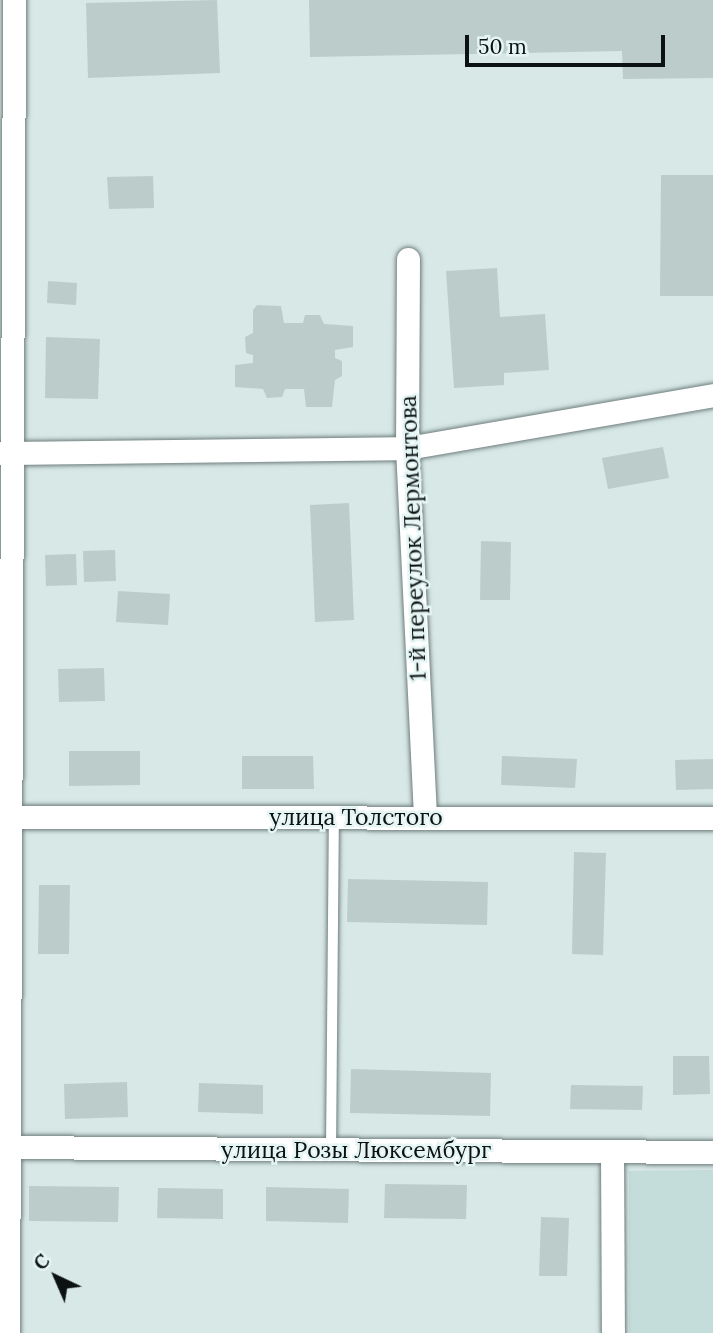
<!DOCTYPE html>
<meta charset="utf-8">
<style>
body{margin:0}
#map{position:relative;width:713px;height:1333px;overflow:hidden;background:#d7e8e6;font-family:Lora,serif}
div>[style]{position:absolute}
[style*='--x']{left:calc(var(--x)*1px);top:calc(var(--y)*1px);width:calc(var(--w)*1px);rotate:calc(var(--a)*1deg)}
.built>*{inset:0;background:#c4dddb}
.building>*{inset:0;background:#bcccca}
.roads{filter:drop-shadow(0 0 2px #6f7e7d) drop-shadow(0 0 2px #6f7e7d)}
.lane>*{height:10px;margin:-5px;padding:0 5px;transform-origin:5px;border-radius:5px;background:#fff}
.street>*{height:23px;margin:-11.5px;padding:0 11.5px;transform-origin:11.5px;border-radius:11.5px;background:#fff}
span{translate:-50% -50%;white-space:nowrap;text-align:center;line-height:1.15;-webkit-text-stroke:5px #e4f5f3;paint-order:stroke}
.street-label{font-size:23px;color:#0c1111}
.north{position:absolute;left:21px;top:1242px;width:70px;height:70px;-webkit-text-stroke:5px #e4f5f3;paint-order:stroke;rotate:316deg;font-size:19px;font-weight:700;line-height:28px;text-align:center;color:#0c1111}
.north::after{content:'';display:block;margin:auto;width:24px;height:32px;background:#0c1111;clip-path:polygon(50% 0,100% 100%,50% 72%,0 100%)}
.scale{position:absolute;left:465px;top:35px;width:200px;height:32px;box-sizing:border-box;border:4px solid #0c1111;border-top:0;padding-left:9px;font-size:21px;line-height:24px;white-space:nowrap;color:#0c1111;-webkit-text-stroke:5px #e4f5f3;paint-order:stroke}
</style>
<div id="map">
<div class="built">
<div style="clip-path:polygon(713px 1170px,713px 1333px,629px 1333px,629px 1171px)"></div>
</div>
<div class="building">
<div style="clip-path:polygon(217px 0,220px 73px,88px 78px,86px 3px)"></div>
<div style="clip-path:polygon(309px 0,713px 0,713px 78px,623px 79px,622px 51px,310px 57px)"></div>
<div style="clip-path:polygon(661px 175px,713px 175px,713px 296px,660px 296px)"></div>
<div style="clip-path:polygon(153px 176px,154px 208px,109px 209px,107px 177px)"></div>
<div style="clip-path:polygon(497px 268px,500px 317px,545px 314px,549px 370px,504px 373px,504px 385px,454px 388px,446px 271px)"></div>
<div style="clip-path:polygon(48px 281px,77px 283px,76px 305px,47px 303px)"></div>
<div style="clip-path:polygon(257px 305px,281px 306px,284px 323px,303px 323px,305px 315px,320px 315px,324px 324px,353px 326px,353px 347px,335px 350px,335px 358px,342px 361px,342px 376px,335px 380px,332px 407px,306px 407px,304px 389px,285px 389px,282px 397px,267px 398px,263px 389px,235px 387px,235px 365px,253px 363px,253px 355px,246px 353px,245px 337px,253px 333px,253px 310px)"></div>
<div style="clip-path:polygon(46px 337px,100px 339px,98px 399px,45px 398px)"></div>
<div style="clip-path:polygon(663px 447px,669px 478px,608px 489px,602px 458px)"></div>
<div style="clip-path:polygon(349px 503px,354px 620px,315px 622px,310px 505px)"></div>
<div style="clip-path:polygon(481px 541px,511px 542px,510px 600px,480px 600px)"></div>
<div style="clip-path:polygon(115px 550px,116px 581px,84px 582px,83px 551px)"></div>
<div style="clip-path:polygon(76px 554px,77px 585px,46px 586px,45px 555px)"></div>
<div style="clip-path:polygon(118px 591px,170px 594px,168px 625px,116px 622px)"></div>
<div style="clip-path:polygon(104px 668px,105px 701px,59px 702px,58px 669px)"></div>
<div style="clip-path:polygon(69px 751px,140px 751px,140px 785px,69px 786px)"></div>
<div style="clip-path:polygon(242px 756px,313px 756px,314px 789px,242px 789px)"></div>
<div style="clip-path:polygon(502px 756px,577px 759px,575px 788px,501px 785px)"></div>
<div style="clip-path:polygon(713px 759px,713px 789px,676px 790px,675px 760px)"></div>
<div style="clip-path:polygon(574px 852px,606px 853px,603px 955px,572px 954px)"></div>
<div style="clip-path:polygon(348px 879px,488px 882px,487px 925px,347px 922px)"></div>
<div style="clip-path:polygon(39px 885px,70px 885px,69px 954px,38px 954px)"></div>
<div style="clip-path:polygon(673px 1056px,709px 1056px,710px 1094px,673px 1095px)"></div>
<div style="clip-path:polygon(351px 1069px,491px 1073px,490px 1116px,350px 1113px)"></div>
<div style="clip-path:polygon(127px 1082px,128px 1117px,65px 1119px,64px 1084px)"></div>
<div style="clip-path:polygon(199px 1083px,263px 1085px,263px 1114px,198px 1112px)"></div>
<div style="clip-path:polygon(571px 1085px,643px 1086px,642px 1110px,570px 1109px)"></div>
<div style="clip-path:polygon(385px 1184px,467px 1185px,466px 1219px,384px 1218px)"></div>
<div style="clip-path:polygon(29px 1186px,119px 1187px,118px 1222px,29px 1221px)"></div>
<div style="clip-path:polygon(266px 1187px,349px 1189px,348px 1223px,266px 1221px)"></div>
<div style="clip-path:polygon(158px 1188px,223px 1189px,223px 1219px,157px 1218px)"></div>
<div style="clip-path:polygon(541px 1217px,569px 1218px,567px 1276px,539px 1276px)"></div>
</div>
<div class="roads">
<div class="lane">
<div style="--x:331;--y:1150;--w:332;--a:-89.5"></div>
</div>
<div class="street">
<div style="--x:408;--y:259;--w:189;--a:90.3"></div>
<div style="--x:407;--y:448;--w:369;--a:87.2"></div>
<div style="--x:0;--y:453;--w:407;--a:-0.7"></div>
<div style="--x:407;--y:448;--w:311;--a:-9.8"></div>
<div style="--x:0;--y:817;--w:713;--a:0.08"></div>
<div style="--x:0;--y:1147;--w:713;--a:0.4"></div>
<div style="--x:612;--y:1152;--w:181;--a:89.7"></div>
<div style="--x:8;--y:1333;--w:1333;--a:-89.74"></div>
</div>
</div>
<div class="street-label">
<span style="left:413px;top:538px;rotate:-92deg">1-й переулок Лермонтова</span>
<span style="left:356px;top:817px">улица Толстого</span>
<span style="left:356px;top:1150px">улица Розы Люксембург</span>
</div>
<div class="north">С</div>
<div class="scale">50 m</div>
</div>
